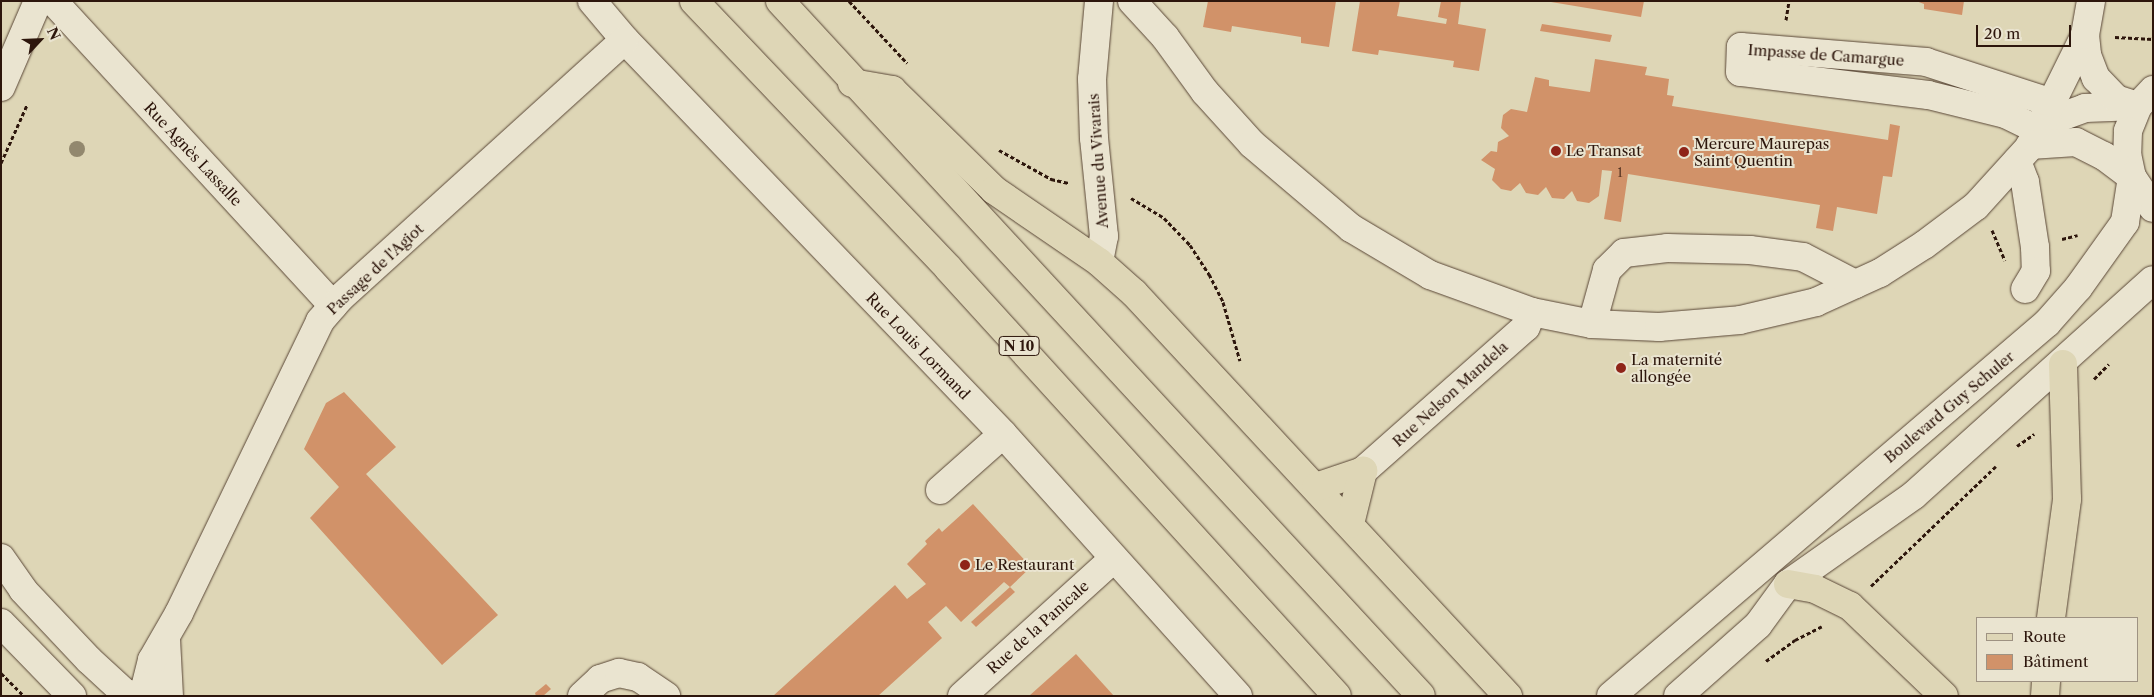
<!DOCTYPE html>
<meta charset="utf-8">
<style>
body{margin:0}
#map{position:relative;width:2154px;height:697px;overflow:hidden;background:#ded6b6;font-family:"Libre Caslon Text",serif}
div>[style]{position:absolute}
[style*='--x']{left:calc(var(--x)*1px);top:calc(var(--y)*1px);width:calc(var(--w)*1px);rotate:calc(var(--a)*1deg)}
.building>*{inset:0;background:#d19269}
.path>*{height:3px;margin-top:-1.5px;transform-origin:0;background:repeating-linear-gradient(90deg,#2d160c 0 4px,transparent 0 6.5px)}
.roads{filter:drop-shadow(0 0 1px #594636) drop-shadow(0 0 1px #594636)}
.minor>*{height:28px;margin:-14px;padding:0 14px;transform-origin:14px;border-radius:14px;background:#eae4d0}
.major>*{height:28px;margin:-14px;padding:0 14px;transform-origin:14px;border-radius:14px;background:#ded6b6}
.highway>*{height:28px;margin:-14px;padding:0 14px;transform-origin:14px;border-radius:14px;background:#ded6b6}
.trees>*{width:16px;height:16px;margin:-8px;border-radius:50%;background:#92886e}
.dots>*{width:14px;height:14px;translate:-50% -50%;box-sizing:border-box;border:2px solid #eae4d0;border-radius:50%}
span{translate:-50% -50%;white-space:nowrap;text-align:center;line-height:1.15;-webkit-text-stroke:4px #eae4d0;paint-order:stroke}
.number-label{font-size:12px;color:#563523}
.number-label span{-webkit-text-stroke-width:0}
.shield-label span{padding:1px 4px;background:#eae4d0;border:1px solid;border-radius:4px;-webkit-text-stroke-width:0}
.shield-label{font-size:14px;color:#2d160c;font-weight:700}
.street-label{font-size:15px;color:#2d160c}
.poi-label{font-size:15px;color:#2d160c}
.left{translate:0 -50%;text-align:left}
.frame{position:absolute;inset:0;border:2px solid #2d160c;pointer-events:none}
.legend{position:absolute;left:1976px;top:617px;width:162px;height:65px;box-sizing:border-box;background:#eae4d0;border:1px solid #9e9282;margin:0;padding:6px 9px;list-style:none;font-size:15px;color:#2d160c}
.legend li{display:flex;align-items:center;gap:10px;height:25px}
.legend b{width:25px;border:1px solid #9e9282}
.north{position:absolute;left:15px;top:15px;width:50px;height:50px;-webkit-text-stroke:4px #eae4d0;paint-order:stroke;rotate:65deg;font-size:14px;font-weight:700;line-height:20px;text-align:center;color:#2d160c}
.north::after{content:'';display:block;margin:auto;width:18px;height:22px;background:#2d160c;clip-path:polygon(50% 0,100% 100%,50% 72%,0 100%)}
.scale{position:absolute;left:1976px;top:25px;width:95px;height:22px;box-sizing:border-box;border:2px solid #2d160c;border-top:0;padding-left:6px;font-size:15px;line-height:18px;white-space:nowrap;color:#2d160c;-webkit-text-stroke:4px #eae4d0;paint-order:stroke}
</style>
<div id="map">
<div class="building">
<div style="clip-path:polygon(1208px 1px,1336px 1px,1329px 47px,1301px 43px,1301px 37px,1232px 26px,1231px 32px,1203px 27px)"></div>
<div style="clip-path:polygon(1360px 1px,1400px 1px,1397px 16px,1446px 24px,1447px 19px,1438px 17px,1441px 1px,1461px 1px,1458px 24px,1486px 29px,1479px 71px,1453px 67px,1454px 61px,1379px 50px,1378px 55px,1352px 51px)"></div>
<div style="clip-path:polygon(1545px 1px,1644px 1px,1641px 17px)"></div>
<div style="clip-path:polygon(1916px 1px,1964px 1px,1962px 15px,1924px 9px,1924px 4px)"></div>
<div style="clip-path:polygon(1542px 24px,1612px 35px,1610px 42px,1540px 31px)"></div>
<div style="clip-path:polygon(1595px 59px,1647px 67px,1645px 75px,1669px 79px,1667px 95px,1674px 96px,1672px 106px,1888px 140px,1890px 124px,1900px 126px,1892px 177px,1883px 176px,1877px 214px,1837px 207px,1833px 231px,1816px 228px,1820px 205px,1628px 174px,1621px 222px,1604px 219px,1612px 171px,1602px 170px,1599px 196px,1589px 203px,1577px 201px,1572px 191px,1564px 199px,1552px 198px,1546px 187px,1538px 195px,1526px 193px,1520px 183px,1511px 191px,1501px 189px,1492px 180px,1495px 169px,1481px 160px,1491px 151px,1497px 152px,1498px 142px,1509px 136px,1501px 128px,1503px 115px,1511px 109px,1527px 112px,1535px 77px,1549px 80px,1549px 86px,1590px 92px)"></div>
<div style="clip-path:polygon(344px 392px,396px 447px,366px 474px,498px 615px,442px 665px,310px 518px,339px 487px,304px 449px,326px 403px)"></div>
<div style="clip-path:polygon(973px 504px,1031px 567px,1010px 587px,1004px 582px,961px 622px,946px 606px,928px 622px,942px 638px,878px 696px,773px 696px,895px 585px,907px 599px,926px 584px,907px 564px,927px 544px,925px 541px,939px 528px,942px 532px)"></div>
<div style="clip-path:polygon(1010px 587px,1015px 592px,976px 627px,971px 622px)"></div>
<div style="clip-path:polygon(1076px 654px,1114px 696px,1029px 696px)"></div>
<div style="clip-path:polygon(546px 684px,551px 689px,543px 696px,536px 696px,535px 693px)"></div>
</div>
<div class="path">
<div style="--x:849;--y:1;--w:85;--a:46.9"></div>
<div style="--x:1786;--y:20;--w:19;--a:-81"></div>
<div style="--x:2115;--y:37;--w:38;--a:3"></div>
<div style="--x:999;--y:150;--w:60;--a:29.1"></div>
<div style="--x:1051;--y:179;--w:18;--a:13"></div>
<div style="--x:1;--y:163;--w:64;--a:-65.9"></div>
<div style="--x:1131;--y:198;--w:39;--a:31"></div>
<div style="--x:1164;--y:218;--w:37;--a:46"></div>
<div style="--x:1190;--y:245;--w:35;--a:57"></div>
<div style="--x:1209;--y:274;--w:31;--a:63"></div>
<div style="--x:1223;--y:302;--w:61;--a:73.9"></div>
<div style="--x:1992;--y:230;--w:33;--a:67"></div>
<div style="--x:2062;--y:239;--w:16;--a:-14"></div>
<div style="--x:2094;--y:379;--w:21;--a:-45"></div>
<div style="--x:2017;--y:446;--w:21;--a:-35"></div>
<div style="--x:1871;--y:586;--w:173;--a:-43.8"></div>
<div style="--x:1766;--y:661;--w:36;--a:-36"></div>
<div style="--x:1795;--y:640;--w:30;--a:-27"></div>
<div style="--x:1;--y:673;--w:33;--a:45"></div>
</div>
<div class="roads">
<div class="minor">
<div style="--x:53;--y:1;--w:414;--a:47.4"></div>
<div style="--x:592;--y:1;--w:51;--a:49.8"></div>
<div style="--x:625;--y:40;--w:546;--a:46.19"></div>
<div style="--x:1003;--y:434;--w:352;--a:48.1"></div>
<div style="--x:1099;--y:1;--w:78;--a:95.1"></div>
<div style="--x:1092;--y:79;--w:59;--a:88.1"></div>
<div style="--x:1094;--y:138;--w:99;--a:84.2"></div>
<div style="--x:1104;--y:236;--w:26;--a:101"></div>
<div style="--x:1132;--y:1;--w:49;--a:47.5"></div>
<div style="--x:1165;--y:37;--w:68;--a:54"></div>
<div style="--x:1205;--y:92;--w:70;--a:47.9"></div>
<div style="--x:1252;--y:144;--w:130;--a:40.3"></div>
<div style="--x:1351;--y:228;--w:92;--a:30.7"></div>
<div style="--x:1430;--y:275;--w:109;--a:19.9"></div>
<div style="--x:1532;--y:312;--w:61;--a:11.3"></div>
<div style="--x:1592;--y:324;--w:67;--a:2.6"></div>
<div style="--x:1659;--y:327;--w:81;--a:-4.9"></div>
<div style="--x:1740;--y:320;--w:78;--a:-13.3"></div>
<div style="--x:1816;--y:302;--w:70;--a:-24.4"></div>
<div style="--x:1880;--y:273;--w:52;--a:-32.5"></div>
<div style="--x:1924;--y:245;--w:65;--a:-36.9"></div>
<div style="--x:1976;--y:206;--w:118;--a:-47.8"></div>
<div style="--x:2055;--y:119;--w:32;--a:-20"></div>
<div style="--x:2085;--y:108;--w:53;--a:-2.2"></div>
<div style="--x:2085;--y:35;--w:20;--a:84"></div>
<div style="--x:2087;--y:55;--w:25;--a:69"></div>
<div style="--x:2096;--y:78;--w:29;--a:46"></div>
<div style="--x:2116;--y:99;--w:22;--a:18"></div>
<div style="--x:1;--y:87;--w:94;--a:-66.7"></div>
<div style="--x:2153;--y:90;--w:22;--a:133"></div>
<div style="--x:2138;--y:106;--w:27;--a:112"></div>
<div style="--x:2128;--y:131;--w:23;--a:92"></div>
<div style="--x:2127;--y:154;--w:24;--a:78"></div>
<div style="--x:2132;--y:177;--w:37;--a:56"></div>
<div style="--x:2043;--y:120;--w:95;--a:-63.7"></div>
<div style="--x:2085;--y:35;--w:35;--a:-80"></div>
<div style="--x:2038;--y:130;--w:37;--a:-154"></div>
<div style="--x:2005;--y:114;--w:79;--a:-166.1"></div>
<div style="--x:1928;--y:95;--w:189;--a:-173"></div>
<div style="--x:1740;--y:72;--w:25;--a:-88"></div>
<div style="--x:1741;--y:47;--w:186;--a:4.6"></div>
<div style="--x:1926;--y:62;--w:133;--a:18"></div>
<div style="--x:2030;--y:145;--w:46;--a:-3.7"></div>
<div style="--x:2076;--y:142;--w:31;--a:27"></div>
<div style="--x:2104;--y:156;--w:35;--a:37"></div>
<div style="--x:2017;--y:161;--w:22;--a:69"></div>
<div style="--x:2025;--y:182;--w:66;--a:81.3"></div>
<div style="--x:2035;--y:247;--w:24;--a:88"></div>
<div style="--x:2036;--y:271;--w:21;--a:121"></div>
<div style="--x:1592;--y:324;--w:56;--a:-74.5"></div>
<div style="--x:1607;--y:270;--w:24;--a:-45"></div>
<div style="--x:1624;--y:253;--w:43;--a:-6.6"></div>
<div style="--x:1667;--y:248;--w:83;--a:1.4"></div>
<div style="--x:1750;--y:250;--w:53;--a:7.5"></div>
<div style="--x:1803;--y:257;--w:59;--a:27.4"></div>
<div style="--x:1363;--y:471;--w:217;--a:-41.5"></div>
<div style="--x:1526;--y:327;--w:16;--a:-68"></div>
<div style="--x:940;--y:490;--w:84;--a:-41.6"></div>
<div style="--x:1;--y:558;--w:39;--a:55"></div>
<div style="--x:23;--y:590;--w:96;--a:46.7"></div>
<div style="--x:89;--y:660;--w:50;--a:42.6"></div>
<div style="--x:126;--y:694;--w:17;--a:3"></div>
<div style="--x:1;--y:623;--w:102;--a:45.8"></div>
<div style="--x:166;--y:639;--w:57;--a:87"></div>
<div style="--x:143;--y:696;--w:37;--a:-76"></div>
<div style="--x:152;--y:660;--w:54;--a:-60.1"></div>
<div style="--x:179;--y:613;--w:324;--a:-64.2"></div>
<div style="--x:320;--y:321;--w:30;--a:-49"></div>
<div style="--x:340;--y:298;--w:384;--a:-42.2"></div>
<div style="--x:582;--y:696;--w:25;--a:-43"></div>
<div style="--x:600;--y:679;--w:20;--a:-18"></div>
<div style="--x:619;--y:673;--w:19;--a:12"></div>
<div style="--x:638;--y:677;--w:34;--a:34"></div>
<div style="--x:962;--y:696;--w:205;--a:-42.2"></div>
<div style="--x:1611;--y:696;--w:574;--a:-40.55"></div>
<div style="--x:2047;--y:323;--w:47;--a:-48.5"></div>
<div style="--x:2078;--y:288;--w:81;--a:-54.5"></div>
<div style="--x:2125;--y:222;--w:46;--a:-81.2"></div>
<div style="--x:1678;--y:696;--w:107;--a:-41.6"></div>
<div style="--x:1758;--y:625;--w:51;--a:-53.8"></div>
<div style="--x:1788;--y:584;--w:154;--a:-35.2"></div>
<div style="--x:1914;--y:495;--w:321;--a:-42"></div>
</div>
<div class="major">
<div style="--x:694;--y:1;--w:369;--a:46.4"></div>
<div style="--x:948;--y:268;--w:578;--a:47.73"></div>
<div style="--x:780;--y:1;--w:945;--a:47.31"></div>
<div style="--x:852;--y:83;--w:41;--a:9.9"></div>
<div style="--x:892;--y:90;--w:143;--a:44.4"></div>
<div style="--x:994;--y:190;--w:127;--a:34.4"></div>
<div style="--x:1099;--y:262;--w:47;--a:41.5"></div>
<div style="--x:1134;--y:293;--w:550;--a:47.14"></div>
<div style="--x:1788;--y:584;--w:27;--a:10"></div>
<div style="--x:1815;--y:589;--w:39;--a:26"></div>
<div style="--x:1850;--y:606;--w:130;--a:43.8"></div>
<div style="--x:2051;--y:618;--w:120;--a:-82.3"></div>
<div style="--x:2067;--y:499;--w:135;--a:-91.7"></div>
<div style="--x:2045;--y:696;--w:15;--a:-86"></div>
</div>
<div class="highway">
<div style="--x:1316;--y:487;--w:50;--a:-18.8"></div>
<div style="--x:1350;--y:524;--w:55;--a:-76.2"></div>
</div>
</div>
<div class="trees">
<div style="left:77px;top:149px"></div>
</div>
<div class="dots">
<div style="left:1556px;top:151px;background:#8f2418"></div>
<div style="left:1684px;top:152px;background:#8f2418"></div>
<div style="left:1621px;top:368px;background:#8f2418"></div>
<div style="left:965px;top:565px;background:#8f2418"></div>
</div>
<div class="number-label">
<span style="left:1620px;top:173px">1</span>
</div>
<div class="shield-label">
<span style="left:1019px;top:346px">N 10</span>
</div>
<div class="street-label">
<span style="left:1826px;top:55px;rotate:4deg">Impasse de Camargue</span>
<span style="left:193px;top:154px;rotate:47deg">Rue Agnès Lassalle</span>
<span style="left:1098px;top:161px;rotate:-94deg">Avenue du Vivarais</span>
<span style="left:375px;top:269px;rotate:-43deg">Passage de l'Agiot</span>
<span style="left:918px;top:346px;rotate:46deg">Rue Louis Lormand</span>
<span style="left:1450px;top:394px;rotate:-42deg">Rue Nelson Mandela</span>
<span style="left:1949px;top:407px;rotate:-40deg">Boulevard Guy Schuler</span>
<span style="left:1038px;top:627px;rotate:-42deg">Rue de la Panicale</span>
</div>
<div class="poi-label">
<span class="left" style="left:1694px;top:152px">Mercure Maurepas<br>Saint Quentin</span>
<span class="left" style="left:1566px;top:151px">Le Transat</span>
<span class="left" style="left:1631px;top:368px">La maternité<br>allongée</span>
<span class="left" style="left:975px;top:565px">Le Restaurant</span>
</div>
<div class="frame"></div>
<ul class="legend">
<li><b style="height:6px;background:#ded6b6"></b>Route</li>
<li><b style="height:14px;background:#d19269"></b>Bâtiment</li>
</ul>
<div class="north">N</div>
<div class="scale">20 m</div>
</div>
